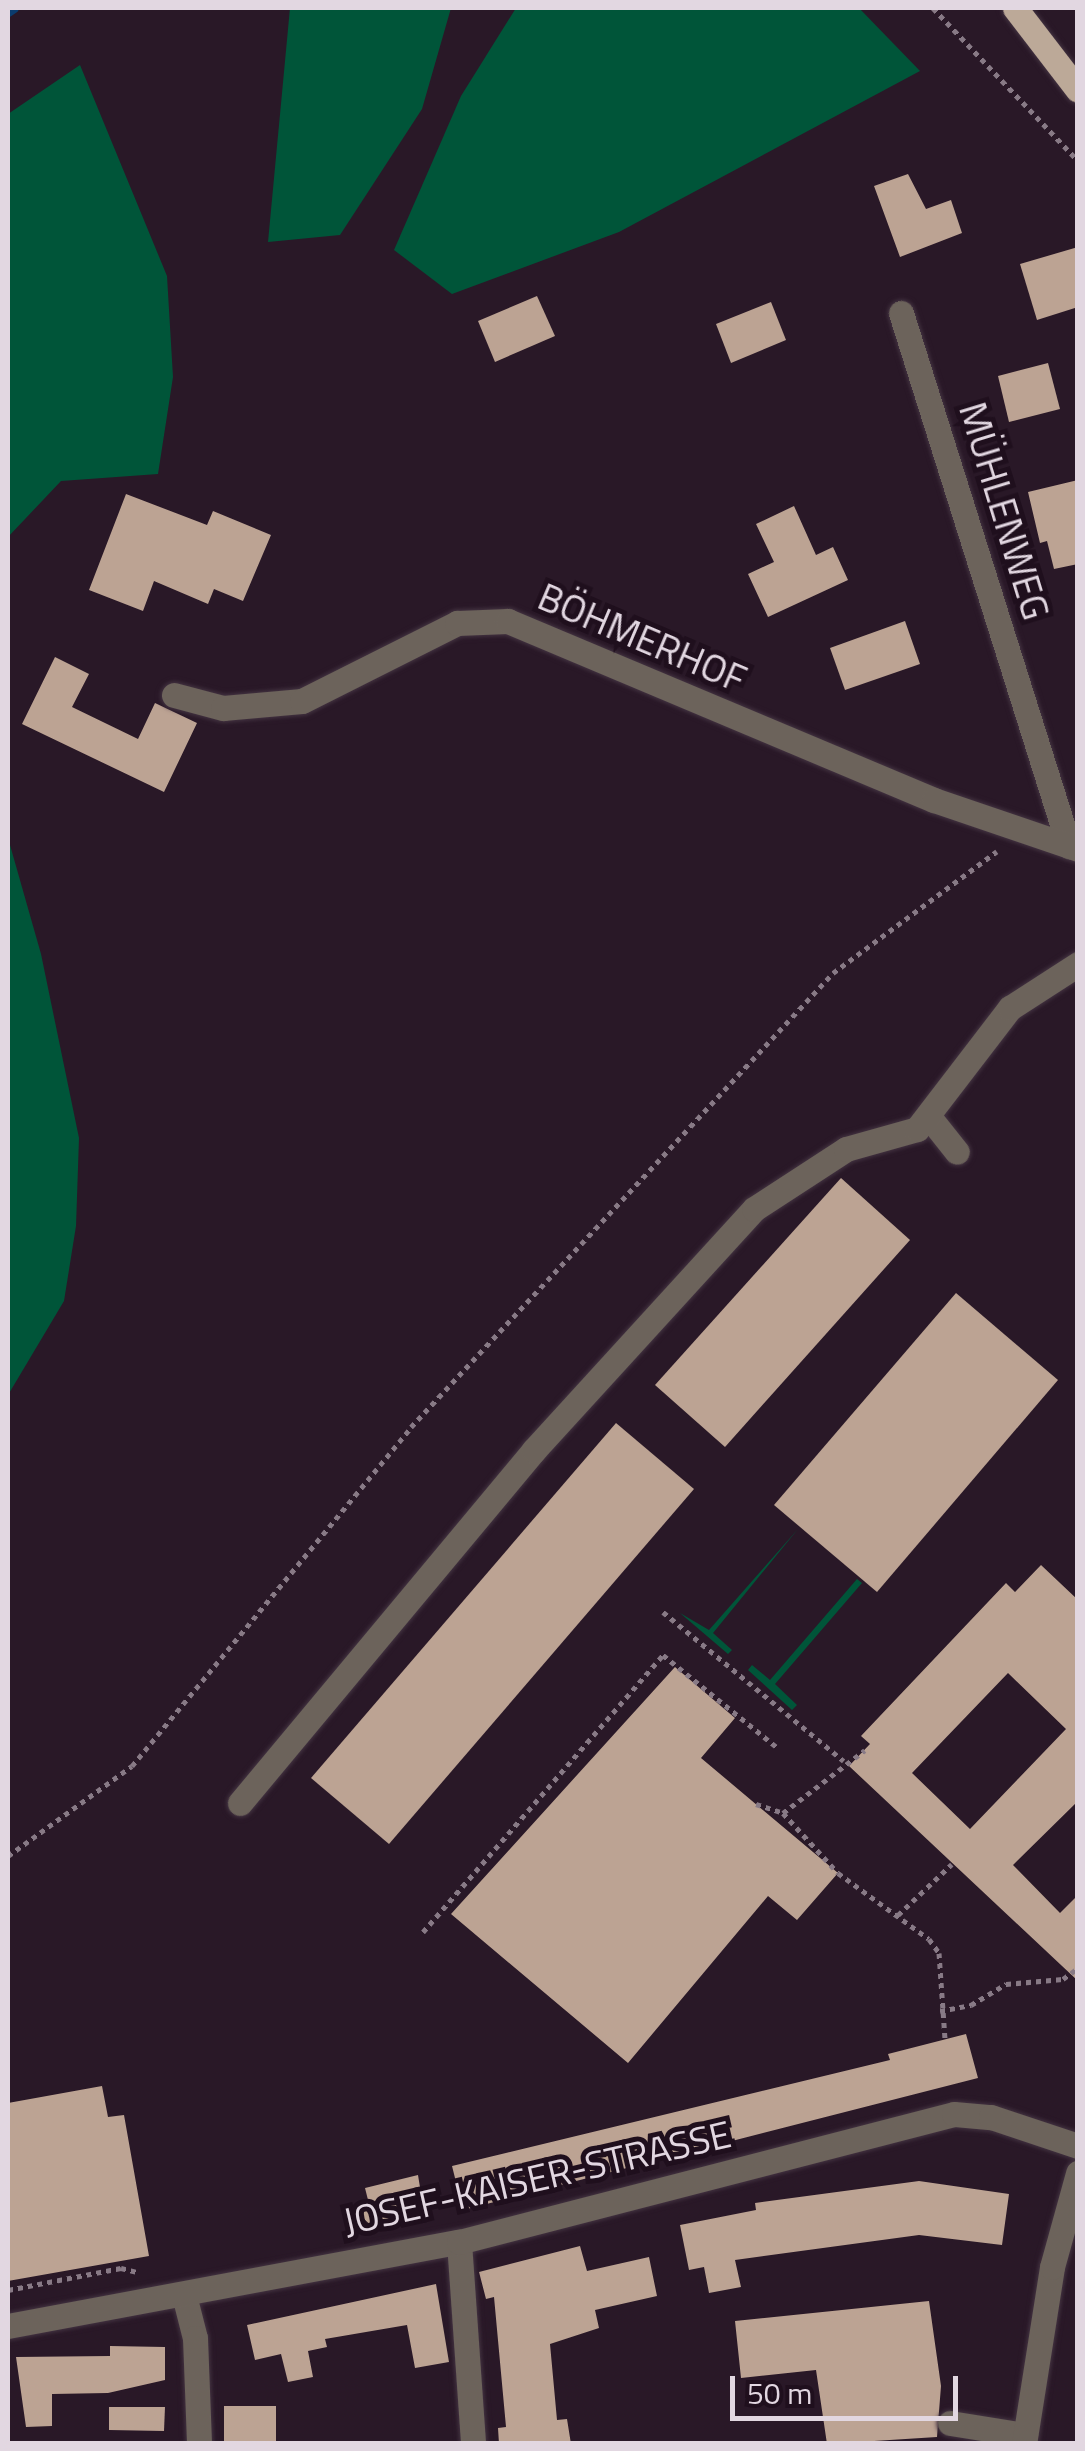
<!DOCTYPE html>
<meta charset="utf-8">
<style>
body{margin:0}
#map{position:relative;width:1085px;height:2451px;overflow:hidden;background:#291827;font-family:"Titillium Web",sans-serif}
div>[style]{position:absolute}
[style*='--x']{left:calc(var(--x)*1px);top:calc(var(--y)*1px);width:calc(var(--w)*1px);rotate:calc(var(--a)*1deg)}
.green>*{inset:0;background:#005539}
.stream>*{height:9px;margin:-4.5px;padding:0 4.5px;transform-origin:4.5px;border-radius:4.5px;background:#0b3c6e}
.building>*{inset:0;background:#bca393}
.path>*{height:5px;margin-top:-2.5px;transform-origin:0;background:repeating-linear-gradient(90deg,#887a86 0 5px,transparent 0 10px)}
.roads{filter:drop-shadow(0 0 2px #433341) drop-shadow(0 0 2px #433341)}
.minor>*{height:25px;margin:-12.5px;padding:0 12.5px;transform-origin:12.5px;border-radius:12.5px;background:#6c635b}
.major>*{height:25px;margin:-12.5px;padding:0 12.5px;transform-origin:12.5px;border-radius:12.5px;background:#bca998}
span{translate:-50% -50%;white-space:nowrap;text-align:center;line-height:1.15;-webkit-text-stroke:10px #1f0f1d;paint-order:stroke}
.street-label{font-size:38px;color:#e2d7e1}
.frame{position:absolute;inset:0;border:10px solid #e2d7e1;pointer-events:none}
.scale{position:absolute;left:730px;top:2376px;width:228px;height:45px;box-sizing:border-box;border:5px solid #e2d7e1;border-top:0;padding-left:12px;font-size:30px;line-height:35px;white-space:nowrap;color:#e2d7e1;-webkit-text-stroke:8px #1f0f1d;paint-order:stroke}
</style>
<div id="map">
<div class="green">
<div style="clip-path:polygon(290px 8px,451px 8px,422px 109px,340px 235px,268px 242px)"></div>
<div style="clip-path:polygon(516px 8px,859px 8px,920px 71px,619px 232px,452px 294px,394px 250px,461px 96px)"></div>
<div style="clip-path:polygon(80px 65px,167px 276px,173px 377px,158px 474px,61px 481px,8px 537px,8px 114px)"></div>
<div style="clip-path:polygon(8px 838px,41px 954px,79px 1138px,76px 1226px,64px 1301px,8px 1395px)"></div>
<div style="clip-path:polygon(798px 1529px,713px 1633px,732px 1650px,728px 1654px,680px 1613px,709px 1630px)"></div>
<div style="clip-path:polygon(857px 1579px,862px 1583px,775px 1684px,797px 1705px,792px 1710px,748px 1670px,752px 1665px,770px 1680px)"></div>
</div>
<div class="stream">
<div style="--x:8;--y:12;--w:7;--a:-34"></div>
</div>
<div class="building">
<div style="clip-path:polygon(908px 174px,926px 209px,951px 200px,962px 233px,900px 257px,874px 186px)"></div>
<div style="clip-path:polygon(1078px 247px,1078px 307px,1037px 320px,1020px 264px)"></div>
<div style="clip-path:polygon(537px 296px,555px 336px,495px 362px,478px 321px)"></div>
<div style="clip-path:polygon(771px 302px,786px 340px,731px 363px,716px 324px)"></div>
<div style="clip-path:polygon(1048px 363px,1060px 409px,1009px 422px,998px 376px)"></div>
<div style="clip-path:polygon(1078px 480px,1078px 564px,1054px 569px,1047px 541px,1040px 543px,1028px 492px)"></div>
<div style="clip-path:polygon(126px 494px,207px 525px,213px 511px,271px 535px,243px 601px,214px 589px,208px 604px,154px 581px,143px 611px,89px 590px)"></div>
<div style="clip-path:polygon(794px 506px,816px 555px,833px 547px,848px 580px,768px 617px,748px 574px,774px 562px,756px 524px)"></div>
<div style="clip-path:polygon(905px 621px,920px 664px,845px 690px,830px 648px)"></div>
<div style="clip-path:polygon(55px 657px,89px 674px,72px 707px,138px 739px,155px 703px,197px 723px,164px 792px,22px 724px)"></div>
<div style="clip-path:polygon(841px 1178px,910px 1240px,725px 1447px,655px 1385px)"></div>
<div style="clip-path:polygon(956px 1293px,1058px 1380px,877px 1592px,774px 1505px)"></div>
<div style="clip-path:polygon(616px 1423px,694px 1489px,389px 1844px,311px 1778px)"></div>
<div style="clip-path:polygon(evenodd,1041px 1565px,1078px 1600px,1078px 1801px,1013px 1865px,1060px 1913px,1078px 1895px,1078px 1981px,849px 1766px,870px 1744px,861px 1736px,1006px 1583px,1015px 1592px,1041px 1565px,1008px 1673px,1066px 1729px,970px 1829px,912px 1773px,1008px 1673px)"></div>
<div style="clip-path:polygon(675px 1667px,735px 1718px,701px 1758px,838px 1873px,797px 1920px,768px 1896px,628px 2063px,451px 1914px)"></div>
<div style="clip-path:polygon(966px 2034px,978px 2078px,463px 2210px,452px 2166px,890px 2060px,888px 2054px)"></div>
<div style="clip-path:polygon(102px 2086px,108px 2117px,124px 2115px,149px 2256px,8px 2281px,8px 2103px)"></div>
<div style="clip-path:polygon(418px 2175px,425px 2218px,375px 2229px,352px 2208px,369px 2204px,365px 2188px)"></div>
<div style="clip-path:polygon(919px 2181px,1009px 2194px,1002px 2245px,919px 2235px,735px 2260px,741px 2287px,709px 2293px,704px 2267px,689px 2270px,680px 2225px,756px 2210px,755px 2203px)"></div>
<div style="clip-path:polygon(580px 2246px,587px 2271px,649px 2257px,657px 2296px,595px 2310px,599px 2328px,550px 2344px,557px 2420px,567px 2419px,571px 2444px,499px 2444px,498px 2428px,506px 2427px,494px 2297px,486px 2299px,479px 2272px)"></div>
<div style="clip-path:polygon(436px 2284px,449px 2362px,415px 2368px,407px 2325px,325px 2339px,327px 2347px,308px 2351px,313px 2377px,288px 2382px,281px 2354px,255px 2360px,247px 2325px)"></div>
<div style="clip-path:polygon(929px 2301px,941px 2386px,937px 2437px,827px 2444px,816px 2370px,741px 2378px,735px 2321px)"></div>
<div style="clip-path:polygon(110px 2346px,165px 2347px,165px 2380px,108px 2393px,52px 2394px,52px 2426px,26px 2427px,16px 2357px,110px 2356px)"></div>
<div style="clip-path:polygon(224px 2406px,276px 2406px,276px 2444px,224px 2444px)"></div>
<div style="clip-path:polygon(109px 2407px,165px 2407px,164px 2431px,109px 2430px)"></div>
</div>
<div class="path">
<div style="--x:933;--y:8;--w:211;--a:46.5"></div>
<div style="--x:663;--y:1612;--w:234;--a:39.5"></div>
<div style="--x:756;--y:1804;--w:28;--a:18"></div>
<div style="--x:783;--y:1813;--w:81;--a:47.5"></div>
<div style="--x:838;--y:1873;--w:112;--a:36"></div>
<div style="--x:929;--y:1939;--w:17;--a:54"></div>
<div style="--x:939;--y:1953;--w:86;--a:86"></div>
<div style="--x:783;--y:1813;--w:103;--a:-37.5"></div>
<div style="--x:8;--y:1856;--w:153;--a:-36"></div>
<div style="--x:132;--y:1766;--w:439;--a:-50.5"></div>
<div style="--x:411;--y:1427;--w:620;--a:-47.09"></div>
<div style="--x:833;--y:973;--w:204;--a:-36.6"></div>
<div style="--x:898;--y:1915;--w:74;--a:-43.4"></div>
<div style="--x:423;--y:1932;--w:367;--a:-49.1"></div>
<div style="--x:663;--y:1655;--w:148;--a:39"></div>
<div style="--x:940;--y:2011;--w:32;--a:-11"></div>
<div style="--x:971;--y:2005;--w:41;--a:-31"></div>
<div style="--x:1006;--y:1984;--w:57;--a:-5"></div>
<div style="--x:1063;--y:1979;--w:19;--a:-36"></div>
<div style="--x:8;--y:2290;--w:115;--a:-11"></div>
<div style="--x:121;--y:2268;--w:16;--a:14"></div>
</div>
<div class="roads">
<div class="minor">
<div style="--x:901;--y:313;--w:559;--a:72.51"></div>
<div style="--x:174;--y:695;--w:51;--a:14.9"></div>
<div style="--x:223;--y:708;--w:79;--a:-5.1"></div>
<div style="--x:302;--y:701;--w:174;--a:-26.7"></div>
<div style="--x:457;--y:623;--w:51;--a:-2.2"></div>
<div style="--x:508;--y:621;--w:462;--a:22.8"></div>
<div style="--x:934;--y:800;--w:152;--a:18.8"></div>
<div style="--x:930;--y:1118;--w:43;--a:51.5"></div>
<div style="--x:240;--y:1803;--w:459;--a:-50.2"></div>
<div style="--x:534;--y:1450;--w:326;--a:-47.6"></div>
<div style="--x:754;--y:1209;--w:110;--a:-33.1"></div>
<div style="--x:846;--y:1149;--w:74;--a:-15.7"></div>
<div style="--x:917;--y:1129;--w:153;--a:-52.5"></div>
<div style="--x:1010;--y:1008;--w:81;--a:-32.9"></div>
<div style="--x:459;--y:2242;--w:202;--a:86"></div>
<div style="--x:184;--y:2295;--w:44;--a:75.7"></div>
<div style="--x:195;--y:2338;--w:106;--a:87.8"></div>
<div style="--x:8;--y:2326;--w:459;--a:-10.6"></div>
<div style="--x:459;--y:2242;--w:511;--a:-14.5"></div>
<div style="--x:954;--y:2114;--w:37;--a:5"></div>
<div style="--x:991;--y:2117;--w:92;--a:18.4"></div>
<div style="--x:950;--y:2423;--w:76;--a:9.1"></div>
<div style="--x:1024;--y:2444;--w:179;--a:-81"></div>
<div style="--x:1052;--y:2267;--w:98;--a:-74.5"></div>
</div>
<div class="major">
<div style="--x:1015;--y:8;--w:103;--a:52.5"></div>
</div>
</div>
<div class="street-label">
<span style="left:1004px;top:511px;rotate:73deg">MÜHLENWEG</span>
<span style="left:642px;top:638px;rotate:23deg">BÖHMERHOF</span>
<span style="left:537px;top:2178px;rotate:-13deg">JOSEF-KAISER-STRASSE</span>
</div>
<div class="frame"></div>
<div class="scale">50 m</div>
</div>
